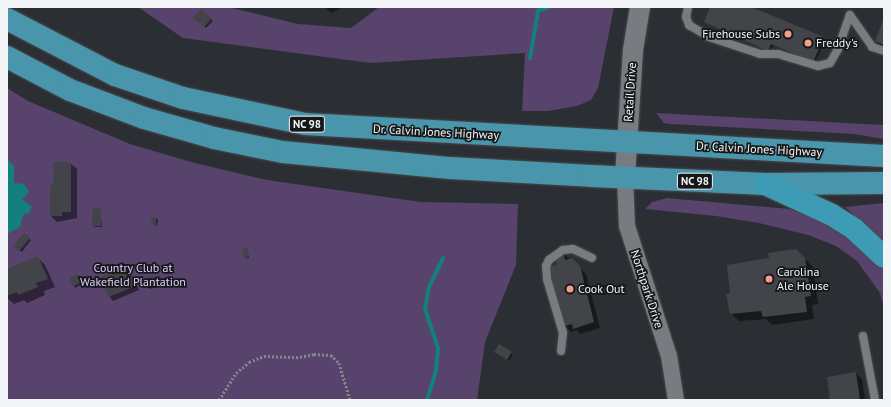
<!DOCTYPE html>
<style>
body{margin:0}
#map{position:relative;width:891px;height:407px;overflow:hidden;background:#2b2f33;font-family:"PT Sans",sans-serif}
div>[style]{position:absolute}
[style*='--x']{left:calc(var(--x)*1px);top:calc(var(--y)*1px);width:calc(var(--w)*1px);rotate:calc(var(--a)*1deg)}
.green>*{inset:0;background:#57436b}
.water>*{inset:0;background:#13807d}
.shadow>*{inset:0;background:#0007}
.stream>*{height:4px;margin:-2px;padding:0 2px;transform-origin:2px;border-radius:2px;background:#13807d}
.building>*{inset:0;background:#434449}
.path>*{height:2.5px;margin-top:-1.25px;transform-origin:0;background:repeating-linear-gradient(90deg,#86898c 0 2px,transparent 0 4px)}
.roads{filter:drop-shadow(0 0 1px #494c50) drop-shadow(0 0 1px #494c50)}
.service>*{height:8px;margin:-4px;padding:0 4px;transform-origin:4px;border-radius:4px;background:#787c80}
.minor>*{height:16px;margin:-8px;padding:0 8px;transform-origin:8px;border-radius:8px;background:#787c80}
.tertiary>*{height:20px;margin:-10px;padding:0 10px;transform-origin:10px;border-radius:10px;background:#787c80}
.trunk>*{height:22px;margin:-11px;padding:0 11px;transform-origin:11px;border-radius:11px;background:#4995ab}
.motorway>*{height:22px;margin:-11px;padding:0 11px;transform-origin:11px;border-radius:11px;background:#3d9bb6}
.dots>*{width:11px;height:11px;translate:-50% -50%;box-sizing:border-box;border:2px solid #151719;border-radius:50%}
span{translate:-50% -50%;white-space:nowrap;text-align:center;line-height:1.15;-webkit-text-stroke:3.5px #151719;paint-order:stroke}
.shield-label span{padding:1px 3px;background:#151719;border:1px solid;border-radius:3px;-webkit-text-stroke-width:0}
.shield-label{font-size:11px;color:#f2f4f7;font-weight:700}
.poi-label{font-size:12px;color:#f2f4f7}
.right{translate:-100% -50%;text-align:right}
.left{translate:0 -50%;text-align:left}
.street-label{font-size:12px;color:#f2f4f7}
.park-label{font-size:12px;color:#e0c9fb}
.frame{position:absolute;inset:0;border:8px solid #f2f4f7;pointer-events:none}
</style>
<div id="map">
<div class="green">
<div style="clip-path:polygon(138px 7px,228px 7px,298px 24px,351px 28px,379px 7px,614px 7px,598px 88px,591px 100px,577px 106px,548px 111px,522px 111px,525px 53px,370px 63px,183px 38px)"></div>
<div style="clip-path:polygon(7px 88px,28px 101px,130px 144px,191px 162px,267px 180px,421px 202px,518px 204px,516px 265px,485px 342px,477px 400px,7px 400px)"></div>
<div style="clip-path:polygon(656px 113px,884px 125px,884px 139px,854px 134px,670px 124px,664px 123px)"></div>
<div style="clip-path:polygon(667px 198px,790px 209px,841px 229px,884px 263px,884px 308px,880px 293px,857px 261px,836px 246px,808px 235px,759px 223px,716px 216px,645px 209px,652px 202px)"></div>
<div style="clip-path:polygon(884px 203px,884px 243px,845px 207px)"></div>
</div>
<div class="water">
<div style="clip-path:polygon(7px 159px,14px 166px,14px 183px,24px 184px,29px 192px,22px 200px,32px 206px,29px 213px,23px 215px,20px 227px,7px 234px)"></div>
</div>
<div class="shadow">
<div style="clip-path:polygon(325px 7px,343px 7px,331px 13px)"></div>
<div style="clip-path:polygon(711px 7px,748px 7px,825px 39px,815px 63px,773px 45px,770px 52px,707px 23px)"></div>
<div style="clip-path:polygon(201px 10px,213px 21px,206px 28px,194px 18px)"></div>
<div style="clip-path:polygon(884px 21px,884px 49px,876px 41px)"></div>
<div style="clip-path:polygon(70px 163px,77px 169px,77px 218px,57px 222px,51px 216px,54px 186px)"></div>
<div style="clip-path:polygon(100px 209px,102px 227px,95px 227px,93px 225px)"></div>
<div style="clip-path:polygon(156px 218px,158px 220px,157px 226px,152px 224px)"></div>
<div style="clip-path:polygon(24px 235px,31px 240px,22px 252px,15px 246px)"></div>
<div style="clip-path:polygon(247px 249px,249px 258px,246px 258px,244px 256px)"></div>
<div style="clip-path:polygon(563px 253px,586px 274px,600px 328px,580px 334px,576px 330px,571px 332px,565px 326px,559px 266px)"></div>
<div style="clip-path:polygon(37px 257px,45px 265px,55px 287px,44px 291px,45px 295px,27px 303px,24px 300px,14px 304px,7px 298px,7px 270px)"></div>
<div style="clip-path:polygon(770px 259px,805px 259px,813px 267px,818px 304px,812px 305px,814px 319px,772px 325px,766px 319px,739px 321px,731px 313px,731px 294px)"></div>
<div style="clip-path:polygon(128px 268px,139px 290px,113px 301px,109px 296px)"></div>
<div style="clip-path:polygon(78px 275px,83px 284px,75px 288px,70px 278px)"></div>
<div style="clip-path:polygon(156px 276px,161px 286px,150px 289px,148px 287px)"></div>
<div style="clip-path:polygon(499px 345px,513px 354px,509px 361px,497px 354px)"></div>
<div style="clip-path:polygon(856px 373px,862px 379px,865px 400px,831px 400px)"></div>
</div>
<div class="stream">
<div style="--x:538;--y:11;--w:12;--a:-20"></div>
<div style="--x:530;--y:58;--w:48;--a:-80.3"></div>
<div style="--x:538;--y:11;--w:5;--a:-53"></div>
<div style="--x:427;--y:400;--w:30;--a:-73"></div>
<div style="--x:436;--y:371;--w:23;--a:-85"></div>
<div style="--x:438;--y:348;--w:41;--a:-108.4"></div>
<div style="--x:425;--y:309;--w:22;--a:-80"></div>
<div style="--x:429;--y:287;--w:32;--a:-64"></div>
</div>
<div class="building">
<div style="clip-path:polygon(710px 7px,751px 7px,824px 37px,813px 62px,771px 44px,768px 51px,704px 22px)"></div>
<div style="clip-path:polygon(201px 9px,212px 18px,204px 27px,193px 18px)"></div>
<div style="clip-path:polygon(884px 18px,884px 45px,875px 41px)"></div>
<div style="clip-path:polygon(54px 162px,71px 162px,71px 212px,62px 212px,62px 216px,50px 216px,50px 185px,53px 185px)"></div>
<div style="clip-path:polygon(93px 208px,101px 208px,101px 226px,92px 226px)"></div>
<div style="clip-path:polygon(152px 217px,156px 217px,156px 225px,151px 225px)"></div>
<div style="clip-path:polygon(24px 233px,30px 238px,19px 251px,13px 246px)"></div>
<div style="clip-path:polygon(243px 248px,248px 248px,248px 257px,243px 257px)"></div>
<div style="clip-path:polygon(796px 249px,805px 258px,811px 296px,805px 297px,807px 312px,763px 317px,761px 311px,730px 314px,726px 294px,730px 293px,727px 265px,769px 258px,768px 253px)"></div>
<div style="clip-path:polygon(563px 252px,565px 260px,572px 258px,580px 266px,594px 322px,573px 329px,572px 324px,564px 326px,548px 267px,557px 265px,555px 258px)"></div>
<div style="clip-path:polygon(38px 256px,48px 279px,36px 283px,38px 287px,18px 295px,17px 292px,7px 296px,7px 269px)"></div>
<div style="clip-path:polygon(128px 267px,136px 286px,108px 297px,100px 277px)"></div>
<div style="clip-path:polygon(78px 274px,82px 282px,73px 286px,69px 278px)"></div>
<div style="clip-path:polygon(157px 275px,159px 285px,147px 288px,145px 278px)"></div>
<div style="clip-path:polygon(499px 344px,512px 352px,507px 360px,494px 352px)"></div>
<div style="clip-path:polygon(856px 372px,860px 400px,830px 400px,827px 377px)"></div>
</div>
<div class="path">
<div style="--x:219;--y:400;--w:32;--a:-58"></div>
<div style="--x:236;--y:373;--w:17;--a:-40"></div>
<div style="--x:249;--y:362;--w:16;--a:-22"></div>
<div style="--x:264;--y:356;--w:36;--a:2"></div>
<div style="--x:300;--y:357;--w:14;--a:-12"></div>
<div style="--x:314;--y:354;--w:17;--a:3"></div>
<div style="--x:331;--y:355;--w:11;--a:45"></div>
<div style="--x:339;--y:363;--w:39;--a:73"></div>
</div>
<div class="roads">
<div class="service">
<div style="--x:688;--y:7;--w:10;--a:101"></div>
<div style="--x:686;--y:17;--w:9;--a:69"></div>
<div style="--x:689;--y:25;--w:23;--a:31"></div>
<div style="--x:709;--y:37;--w:54;--a:18.4"></div>
<div style="--x:760;--y:54;--w:18;--a:0"></div>
<div style="--x:778;--y:54;--w:42;--a:16.7"></div>
<div style="--x:818;--y:66;--w:12;--a:-14"></div>
<div style="--x:830;--y:63;--w:16;--a:-60"></div>
<div style="--x:838;--y:49;--w:36;--a:-71"></div>
<div style="--x:850;--y:15;--w:39;--a:55"></div>
<div style="--x:872;--y:47;--w:13;--a:18"></div>
<div style="--x:863;--y:336;--w:65;--a:79.4"></div>
<div style="--x:561;--y:351;--w:18;--a:-84"></div>
<div style="--x:563;--y:333;--w:56;--a:-106.5"></div>
<div style="--x:547;--y:279;--w:13;--a:-94"></div>
<div style="--x:546;--y:266;--w:7;--a:-63"></div>
<div style="--x:549;--y:260;--w:17;--a:-36"></div>
<div style="--x:563;--y:250;--w:10;--a:-6"></div>
<div style="--x:573;--y:249;--w:21;--a:25"></div>
</div>
<div class="minor">
<div style="--x:625;--y:177;--w:49;--a:87.7"></div>
<div style="--x:627;--y:226;--w:137;--a:72.1"></div>
<div style="--x:669;--y:356;--w:45;--a:81"></div>
</div>
<div class="tertiary">
<div style="--x:625;--y:177;--w:127;--a:-86.4"></div>
<div style="--x:633;--y:50;--w:44;--a:-80.8"></div>
</div>
<div class="trunk">
<div style="--x:7;--y:19;--w:122;--a:27.4"></div>
<div style="--x:115;--y:75;--w:72;--a:18.7"></div>
<div style="--x:183;--y:98;--w:125;--a:12"></div>
<div style="--x:305;--y:124;--w:580;--a:3.16"></div>
<div style="--x:7;--y:57;--w:71;--a:27.6"></div>
<div style="--x:70;--y:90;--w:79;--a:20.7"></div>
<div style="--x:144;--y:118;--w:73;--a:15.9"></div>
<div style="--x:214;--y:138;--w:70;--a:11.5"></div>
<div style="--x:283;--y:152;--w:168;--a:5.5"></div>
<div style="--x:450;--y:168;--w:141;--a:3.2"></div>
<div style="--x:591;--y:176;--w:174;--a:2.6"></div>
<div style="--x:765;--y:184;--w:119;--a:-0.5"></div>
</div>
<div class="motorway">
<div style="--x:765;--y:184;--w:74;--a:24.8"></div>
<div style="--x:832;--y:215;--w:26;--a:32"></div>
<div style="--x:854;--y:229;--w:41;--a:43"></div>
</div>
</div>
<div class="dots">
<div style="left:788px;top:34px;background:#f49d8c"></div>
<div style="left:808px;top:43px;background:#f49d8c"></div>
<div style="left:769px;top:279px;background:#f49d8c"></div>
<div style="left:570px;top:289px;background:#f49d8c"></div>
</div>
<div class="shield-label">
<span style="left:307px;top:124px">NC 98</span>
<span style="left:695px;top:181px">NC 98</span>
</div>
<div class="poi-label">
<span class="right" style="left:780px;top:34px">Firehouse Subs</span>
<span class="left" style="left:816px;top:43px">Freddy's</span>
<span class="left" style="left:777px;top:279px">Carolina<br>Ale House</span>
<span class="left" style="left:578px;top:289px">Cook Out</span>
</div>
<div class="street-label">
<span style="left:630px;top:92px;rotate:-86deg">Retail Drive</span>
<span style="left:436px;top:132px;rotate:3deg">Dr. Calvin Jones Highway</span>
<span style="left:759px;top:149px;rotate:3deg">Dr. Calvin Jones Highway</span>
<span style="left:647px;top:289px;rotate:72deg">Northpark Drive</span>
</div>
<div class="park-label">
<span style="left:133px;top:275px">Country Club at<br>Wakefield Plantation</span>
</div>
<div class="frame"></div>
</div>
